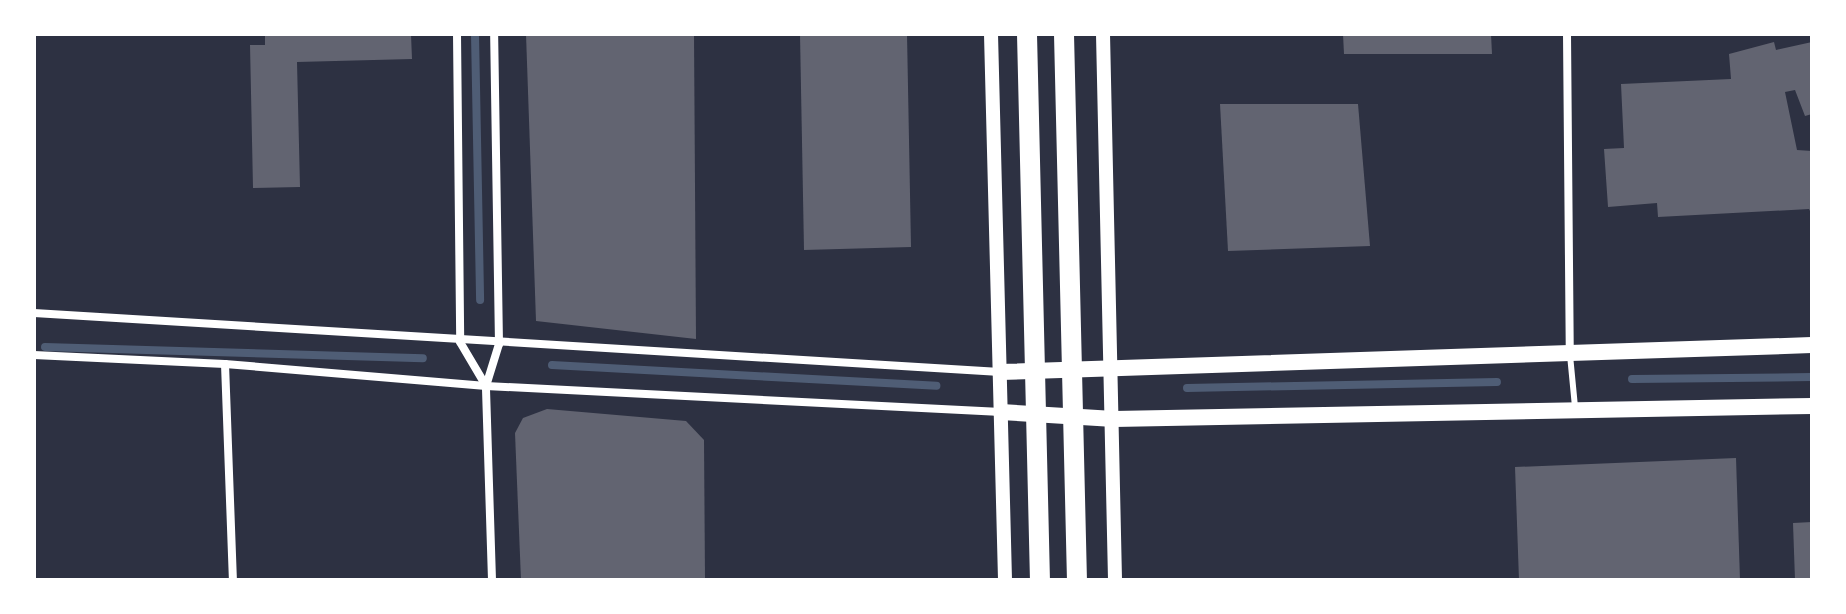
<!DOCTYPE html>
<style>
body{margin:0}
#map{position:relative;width:1846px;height:614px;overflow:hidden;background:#2d3142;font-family:Mulish,sans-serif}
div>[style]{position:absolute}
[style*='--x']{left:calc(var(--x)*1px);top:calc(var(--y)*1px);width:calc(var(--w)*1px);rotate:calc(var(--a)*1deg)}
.stream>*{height:8px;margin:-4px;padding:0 4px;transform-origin:4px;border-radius:4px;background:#4f5d75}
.building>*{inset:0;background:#626471}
.service>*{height:6px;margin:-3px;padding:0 3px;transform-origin:3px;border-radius:3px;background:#fff}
.minor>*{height:8px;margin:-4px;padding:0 4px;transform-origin:4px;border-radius:4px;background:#fff}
.tertiary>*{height:14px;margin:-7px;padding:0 7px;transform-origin:7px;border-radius:7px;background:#fff}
.secondary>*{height:16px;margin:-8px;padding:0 8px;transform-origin:8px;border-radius:8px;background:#fff}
.primary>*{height:20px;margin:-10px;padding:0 10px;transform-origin:10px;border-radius:10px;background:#fff}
span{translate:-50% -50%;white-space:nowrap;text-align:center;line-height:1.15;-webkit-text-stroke:8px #fff;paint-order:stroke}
.frame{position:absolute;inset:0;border:36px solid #fff;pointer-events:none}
</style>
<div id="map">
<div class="stream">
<div style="--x:475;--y:34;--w:266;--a:88.9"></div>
<div style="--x:45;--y:347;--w:378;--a:1.7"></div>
<div style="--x:552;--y:365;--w:385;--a:3.1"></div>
<div style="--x:1632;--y:379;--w:180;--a:-0.6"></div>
<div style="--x:1187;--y:388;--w:310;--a:-1.1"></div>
</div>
<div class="building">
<div style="clip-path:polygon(265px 34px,411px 34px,412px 59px,297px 62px,300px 187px,253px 188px,250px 45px,265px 45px)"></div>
<div style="clip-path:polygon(526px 34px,694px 34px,696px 339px,536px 321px)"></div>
<div style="clip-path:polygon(800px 34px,907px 34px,911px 247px,804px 250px)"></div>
<div style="clip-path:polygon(1343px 34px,1491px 34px,1492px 54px,1344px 54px)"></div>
<div style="clip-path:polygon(1774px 42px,1776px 50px,1812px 42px,1812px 114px,1805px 116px,1795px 90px,1785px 92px,1797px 150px,1812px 151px,1812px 215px,1809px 209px,1658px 217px,1657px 203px,1608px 207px,1604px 149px,1624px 148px,1621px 84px,1731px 79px,1729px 54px)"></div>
<div style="clip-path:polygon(1220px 104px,1358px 104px,1370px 246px,1228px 251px)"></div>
<div style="clip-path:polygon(547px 409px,686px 421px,704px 440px,705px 580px,521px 580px,515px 433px,523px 418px)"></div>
<div style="clip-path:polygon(1736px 458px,1740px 580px,1519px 580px,1515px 467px)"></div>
<div style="clip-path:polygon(1812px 522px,1812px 580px,1795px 580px,1793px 523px)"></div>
</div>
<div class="service">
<div style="--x:1570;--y:355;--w:52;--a:84.5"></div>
</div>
<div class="minor">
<div style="--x:457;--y:34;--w:308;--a:89.4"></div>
<div style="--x:460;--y:342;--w:51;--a:59.4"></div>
<div style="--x:1567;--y:34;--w:319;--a:89.5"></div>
<div style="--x:34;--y:313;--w:968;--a:3.5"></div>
<div style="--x:34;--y:355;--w:191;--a:2.7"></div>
<div style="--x:225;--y:364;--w:262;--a:4.8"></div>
<div style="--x:486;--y:386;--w:516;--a:2.89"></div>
<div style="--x:225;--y:364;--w:216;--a:87.9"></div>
<div style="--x:492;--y:580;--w:194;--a:-91.8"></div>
<div style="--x:486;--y:386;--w:44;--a:-72.8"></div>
<div style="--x:499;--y:344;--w:310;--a:-90.9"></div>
</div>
<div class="tertiary">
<div style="--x:991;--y:34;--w:546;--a:88.53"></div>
<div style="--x:1103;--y:34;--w:546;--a:88.74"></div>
</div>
<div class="secondary">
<div style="--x:1000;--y:372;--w:812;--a:-1.9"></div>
<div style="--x:1001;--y:412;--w:113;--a:3.5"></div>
<div style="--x:1114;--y:419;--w:698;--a:-1.07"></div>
</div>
<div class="primary">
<div style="--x:1027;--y:34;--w:546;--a:88.64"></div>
<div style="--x:1064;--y:34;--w:546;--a:88.64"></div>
</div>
<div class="frame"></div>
</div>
